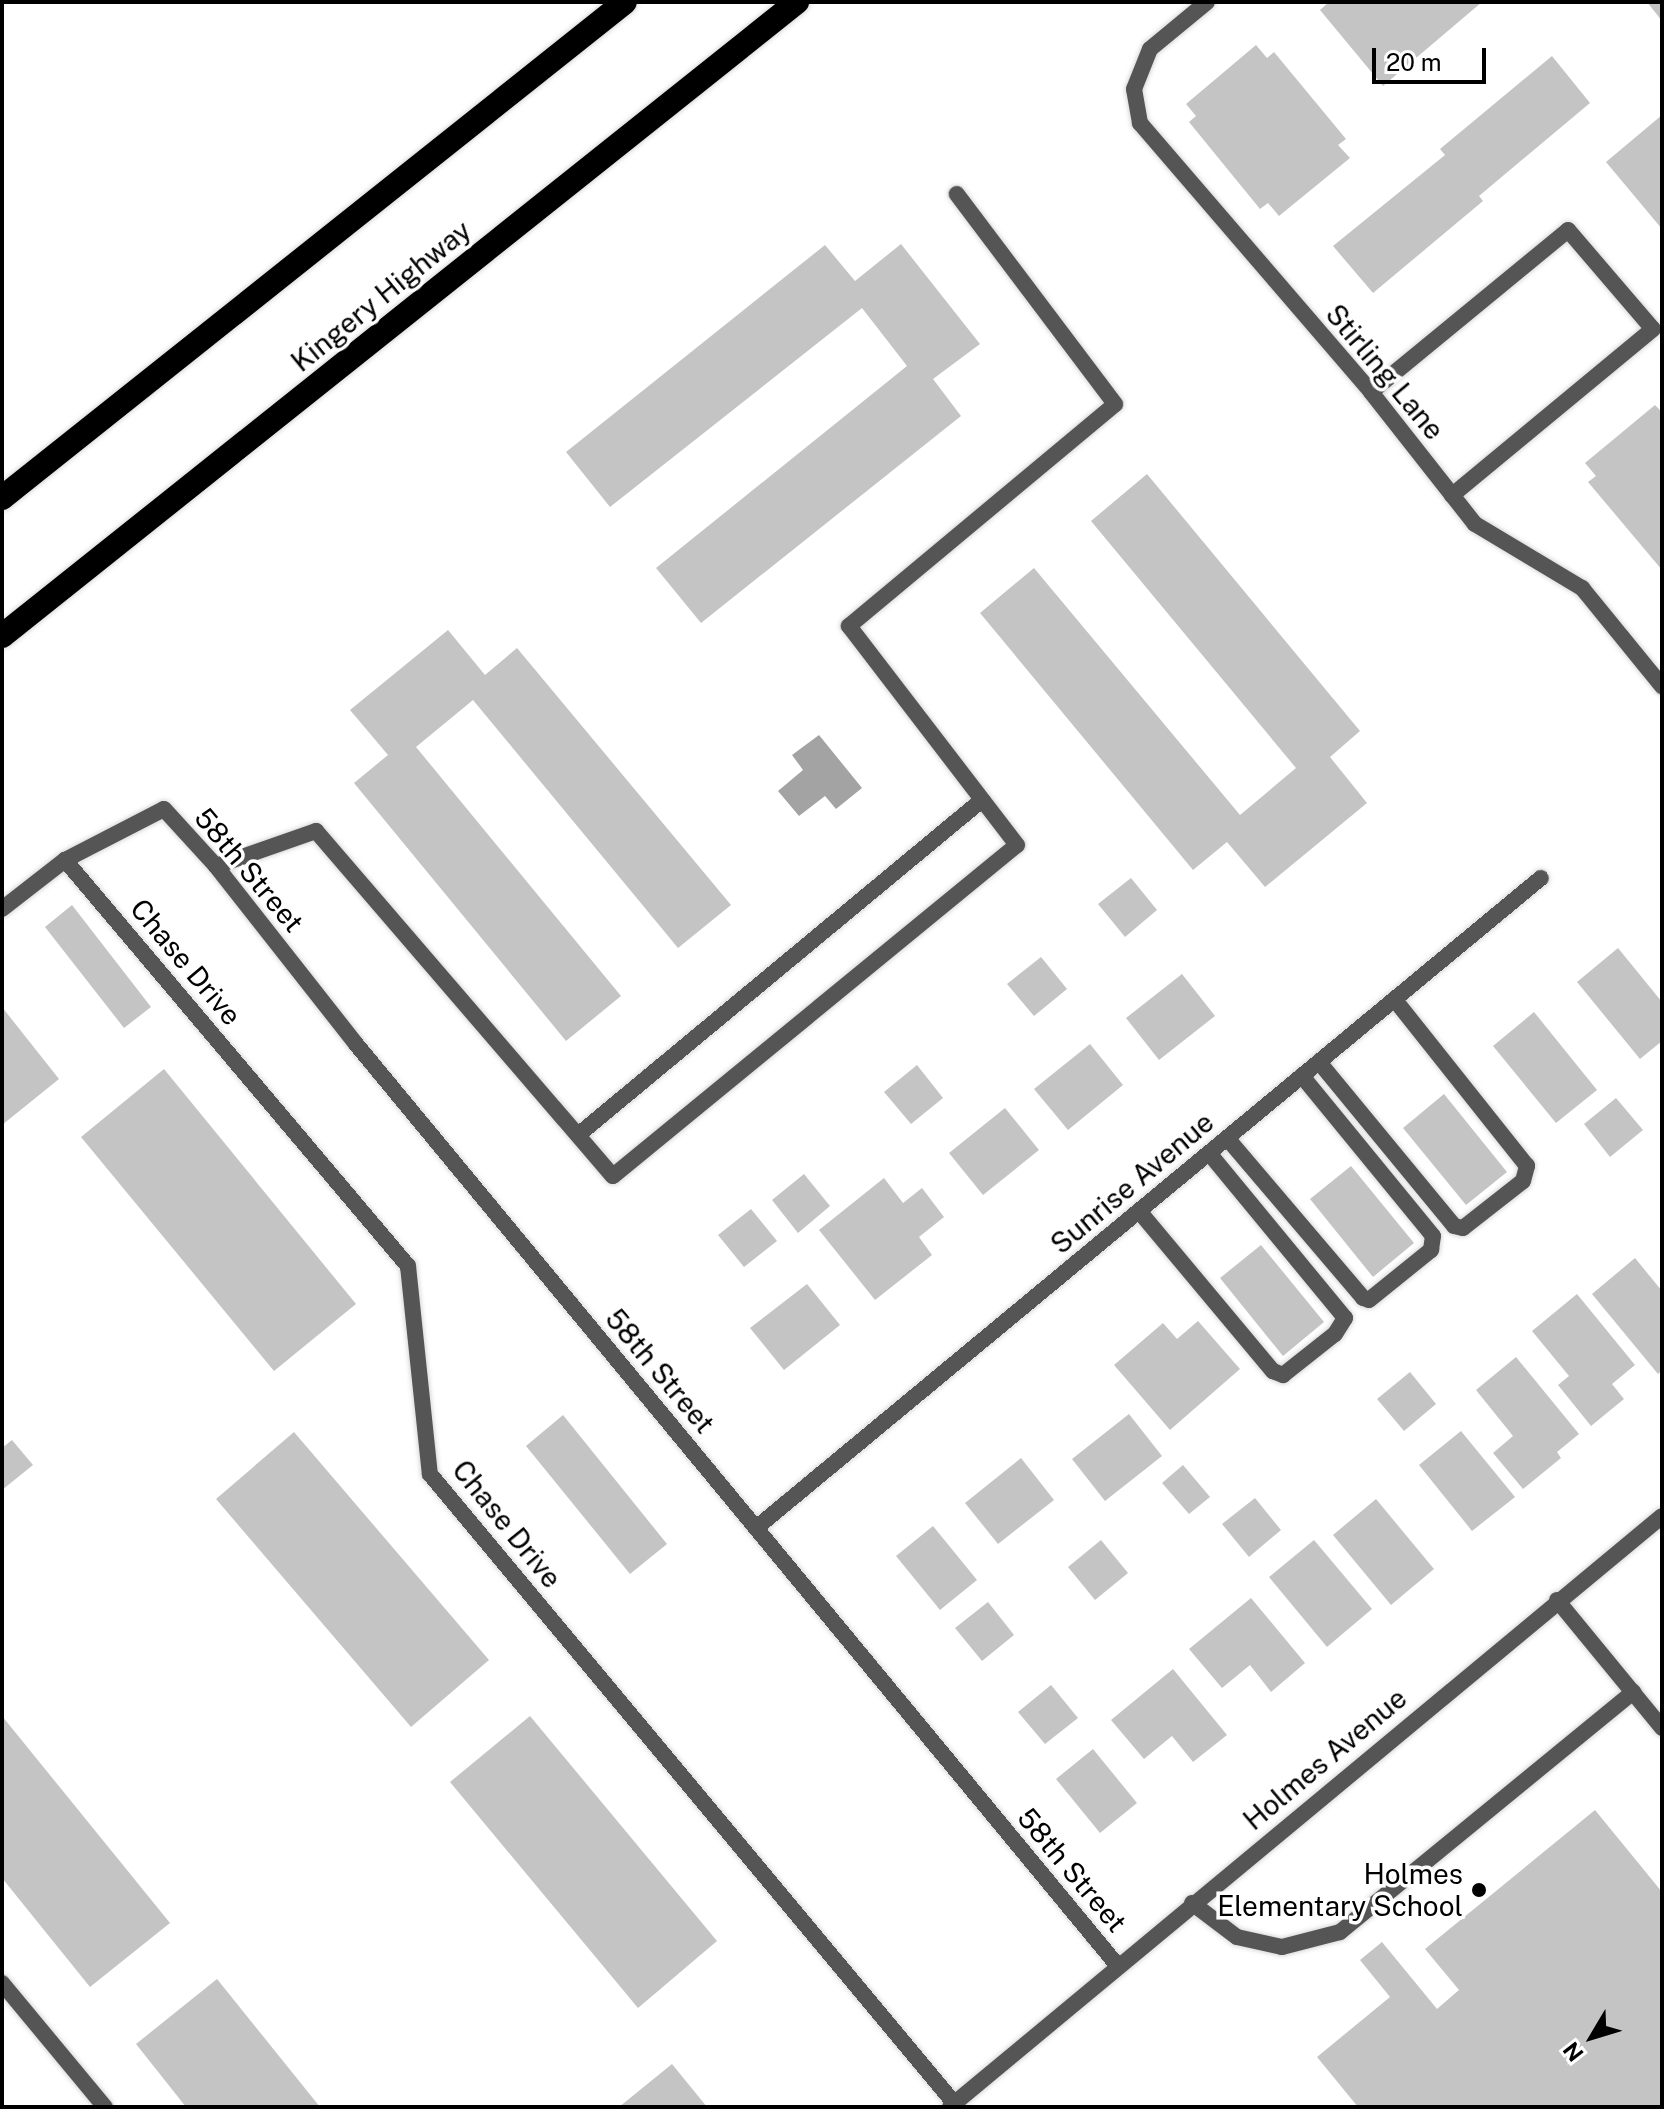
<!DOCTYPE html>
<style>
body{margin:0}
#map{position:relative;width:1664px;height:2109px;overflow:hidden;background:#fff;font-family:"Public Sans",sans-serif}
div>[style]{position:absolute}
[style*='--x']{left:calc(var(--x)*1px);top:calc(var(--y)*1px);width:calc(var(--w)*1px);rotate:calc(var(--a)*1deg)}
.water>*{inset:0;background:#a3a3a3}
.building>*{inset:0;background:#c4c4c4}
.roads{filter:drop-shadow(0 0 2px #dbdbdb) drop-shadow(0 0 2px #dbdbdb)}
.lane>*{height:16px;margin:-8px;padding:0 8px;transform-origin:8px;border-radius:8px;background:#555}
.street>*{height:16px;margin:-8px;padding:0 8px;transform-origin:8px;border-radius:8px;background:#555}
.highway>*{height:24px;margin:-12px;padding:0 12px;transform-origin:12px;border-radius:12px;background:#000}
.dots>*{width:22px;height:22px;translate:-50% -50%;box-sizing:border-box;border:4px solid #fff;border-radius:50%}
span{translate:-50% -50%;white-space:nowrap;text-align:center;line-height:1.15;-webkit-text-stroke:7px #fff;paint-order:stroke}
.street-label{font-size:28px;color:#000}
.poi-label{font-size:28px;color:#000}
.right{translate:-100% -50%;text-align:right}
.frame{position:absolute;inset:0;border:4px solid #000;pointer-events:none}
.north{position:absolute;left:1552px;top:1997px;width:80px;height:80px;-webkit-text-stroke:6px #fff;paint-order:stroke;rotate:232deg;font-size:22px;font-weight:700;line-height:32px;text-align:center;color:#000}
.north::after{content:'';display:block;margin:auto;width:28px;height:36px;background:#000;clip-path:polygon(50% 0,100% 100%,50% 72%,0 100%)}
.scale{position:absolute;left:1372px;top:48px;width:114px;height:36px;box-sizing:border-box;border:4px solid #000;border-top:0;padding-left:10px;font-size:24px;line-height:28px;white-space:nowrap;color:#000;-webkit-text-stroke:6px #fff;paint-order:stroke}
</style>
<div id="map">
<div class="water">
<div style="clip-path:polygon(819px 735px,862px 788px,836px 809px,825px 796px,799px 816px,778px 791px,803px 770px,792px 755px)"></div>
</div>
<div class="building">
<div style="clip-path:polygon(1329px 2px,1482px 2px,1383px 86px,1320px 10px)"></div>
<div style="clip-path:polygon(1647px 2px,1662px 2px,1662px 21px)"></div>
<div style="clip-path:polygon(1256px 45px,1267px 58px,1274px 52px,1346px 139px,1338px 145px,1350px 158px,1279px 216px,1268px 203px,1260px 209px,1189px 122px,1196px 116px,1186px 104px)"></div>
<div style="clip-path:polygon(1552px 56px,1590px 103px,1479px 196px,1483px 201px,1373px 293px,1333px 246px,1445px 155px,1440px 149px)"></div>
<div style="clip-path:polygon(1662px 115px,1662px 229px,1606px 162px)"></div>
<div style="clip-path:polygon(901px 244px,980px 344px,933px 379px,961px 416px,701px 623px,656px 568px,907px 366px,862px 308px,610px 507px,566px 452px,825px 245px,855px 281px)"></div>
<div style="clip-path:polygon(1655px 405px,1662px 412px,1662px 570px,1588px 482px,1596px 476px,1585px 463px)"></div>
<div style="clip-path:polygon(1147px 474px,1360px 731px,1330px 757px,1367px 803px,1265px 887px,1227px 842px,1193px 870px,980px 613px,1034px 568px,1240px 815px,1296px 768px,1091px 521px)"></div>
<div style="clip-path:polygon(448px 630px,485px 675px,517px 648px,731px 905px,678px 948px,473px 700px,416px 747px,621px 996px,566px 1041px,354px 783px,388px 755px,350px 710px)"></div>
<div style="clip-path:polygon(1131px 878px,1157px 910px,1125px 937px,1098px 904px)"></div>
<div style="clip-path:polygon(72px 905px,151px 1007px,124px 1028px,45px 927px)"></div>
<div style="clip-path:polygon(1618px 948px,1662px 1002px,1662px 1041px,1640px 1059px,1577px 982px)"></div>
<div style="clip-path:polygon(1041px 957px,1067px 989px,1034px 1016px,1007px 984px)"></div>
<div style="clip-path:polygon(1182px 974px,1215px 1016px,1159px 1060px,1126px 1018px)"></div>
<div style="clip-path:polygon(2px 1007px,59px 1079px,2px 1125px)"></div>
<div style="clip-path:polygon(1534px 1012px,1597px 1090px,1556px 1123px,1493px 1046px)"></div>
<div style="clip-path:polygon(1090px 1044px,1123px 1085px,1068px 1130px,1034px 1089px)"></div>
<div style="clip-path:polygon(917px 1065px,943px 1098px,911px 1124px,884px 1092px)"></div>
<div style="clip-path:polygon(164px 1069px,356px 1304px,274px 1371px,81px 1137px)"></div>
<div style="clip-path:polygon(1444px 1094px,1507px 1172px,1466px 1205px,1403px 1128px)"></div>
<div style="clip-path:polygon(1616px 1098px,1643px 1130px,1610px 1157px,1584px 1124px)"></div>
<div style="clip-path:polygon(1005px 1108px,1039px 1150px,983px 1195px,949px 1153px)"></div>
<div style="clip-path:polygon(1351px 1166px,1414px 1243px,1373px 1277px,1310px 1199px)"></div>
<div style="clip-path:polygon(804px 1174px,830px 1206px,798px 1233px,772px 1200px)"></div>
<div style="clip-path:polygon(884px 1178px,903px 1203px,922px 1188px,944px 1217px,919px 1237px,932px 1255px,875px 1300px,819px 1230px)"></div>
<div style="clip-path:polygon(751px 1209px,777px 1241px,744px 1267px,718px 1235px)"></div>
<div style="clip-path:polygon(1261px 1245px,1324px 1322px,1283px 1356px,1220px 1278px)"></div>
<div style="clip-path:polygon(1635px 1258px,1662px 1291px,1662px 1370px,1658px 1374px,1592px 1294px)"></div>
<div style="clip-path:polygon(807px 1284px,840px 1325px,784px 1370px,750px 1328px)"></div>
<div style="clip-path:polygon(1577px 1294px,1635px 1365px,1612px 1384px,1624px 1399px,1591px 1426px,1558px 1385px,1569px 1376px,1532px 1331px)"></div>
<div style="clip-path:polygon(1198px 1321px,1240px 1369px,1170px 1430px,1114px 1365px,1163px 1323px,1177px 1339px)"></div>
<div style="clip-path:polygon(1516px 1357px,1579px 1434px,1557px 1452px,1561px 1458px,1523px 1489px,1493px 1453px,1513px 1436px,1476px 1390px)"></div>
<div style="clip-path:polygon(1410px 1372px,1436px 1404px,1404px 1431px,1377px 1399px)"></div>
<div style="clip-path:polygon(1129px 1414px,1162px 1456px,1105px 1501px,1072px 1459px)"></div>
<div style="clip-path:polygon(563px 1415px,667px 1544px,630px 1574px,526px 1446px)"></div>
<div style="clip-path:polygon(1461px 1431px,1515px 1497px,1472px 1531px,1419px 1465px)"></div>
<div style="clip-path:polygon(294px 1432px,489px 1660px,411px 1727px,216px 1499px)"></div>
<div style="clip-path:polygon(12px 1440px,33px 1465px,2px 1490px,2px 1448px)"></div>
<div style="clip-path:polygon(1021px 1458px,1054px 1500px,998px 1544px,965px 1503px)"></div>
<div style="clip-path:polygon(1183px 1465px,1210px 1497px,1189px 1514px,1162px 1483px)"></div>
<div style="clip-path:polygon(1255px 1498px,1281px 1530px,1249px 1557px,1222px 1524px)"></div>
<div style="clip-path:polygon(1376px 1499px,1434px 1569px,1391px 1605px,1333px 1535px)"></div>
<div style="clip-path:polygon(933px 1526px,977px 1580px,940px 1610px,896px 1556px)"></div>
<div style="clip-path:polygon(1101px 1540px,1128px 1573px,1095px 1600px,1068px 1567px)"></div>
<div style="clip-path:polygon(1314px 1540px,1372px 1609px,1327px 1647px,1269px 1577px)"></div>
<div style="clip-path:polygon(1251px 1598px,1305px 1663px,1271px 1692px,1250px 1665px,1222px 1688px,1189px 1649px)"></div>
<div style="clip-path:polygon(988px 1602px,1014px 1635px,982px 1661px,955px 1628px)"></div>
<div style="clip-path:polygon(1173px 1669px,1227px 1735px,1193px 1762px,1172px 1736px,1144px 1759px,1111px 1720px)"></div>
<div style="clip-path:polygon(1051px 1685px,1078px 1718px,1045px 1744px,1018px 1712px)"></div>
<div style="clip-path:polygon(2px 1716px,170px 1923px,90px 1987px,2px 1878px)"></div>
<div style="clip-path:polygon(530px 1716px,717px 1941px,638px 2008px,450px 1782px)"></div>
<div style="clip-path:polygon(1093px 1749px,1137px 1803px,1100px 1833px,1056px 1779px)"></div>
<div style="clip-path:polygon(1595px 1810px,1662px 1892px,1662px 2107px,1358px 2107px,1317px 2057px,1390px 1997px,1360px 1960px,1382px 1942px,1437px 2009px,1459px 1990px,1425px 1949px)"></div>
<div style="clip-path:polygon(217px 1979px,320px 2107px,186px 2107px,136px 2044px)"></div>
<div style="clip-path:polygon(672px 2064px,707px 2107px,619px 2107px)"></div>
</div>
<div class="roads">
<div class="lane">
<div style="--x:65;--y:860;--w:111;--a:-27.3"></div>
<div style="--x:1319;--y:1062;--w:212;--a:50.5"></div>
<div style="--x:1454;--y:1226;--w:9;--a:13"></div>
<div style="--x:1463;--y:1228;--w:76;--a:-38.1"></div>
<div style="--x:1523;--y:1181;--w:16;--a:-75"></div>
<div style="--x:1527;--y:1166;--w:213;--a:-128.5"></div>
<div style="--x:1227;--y:1138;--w:210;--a:49.6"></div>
<div style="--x:1363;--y:1298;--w:6;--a:18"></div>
<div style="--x:1369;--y:1300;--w:80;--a:-38.9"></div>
<div style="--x:1431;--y:1250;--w:14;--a:-82"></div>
<div style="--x:1433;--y:1236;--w:207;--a:-129.3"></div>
<div style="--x:1139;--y:1211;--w:209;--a:50.1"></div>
<div style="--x:1273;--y:1371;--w:11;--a:22"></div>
<div style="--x:1283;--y:1375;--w:66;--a:-38.3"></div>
<div style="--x:1335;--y:1334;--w:19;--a:-58"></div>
<div style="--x:1345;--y:1318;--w:214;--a:-129.5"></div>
<div style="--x:1192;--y:1903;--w:56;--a:37.1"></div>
<div style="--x:1237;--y:1937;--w:46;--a:12.5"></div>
<div style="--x:1282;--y:1947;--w:60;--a:-14.5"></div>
<div style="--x:1340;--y:1932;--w:379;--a:-39.3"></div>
</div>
<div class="street">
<div style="--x:1207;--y:2;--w:74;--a:140.5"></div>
<div style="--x:1150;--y:49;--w:43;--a:111.8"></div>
<div style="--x:1134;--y:89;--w:35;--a:80"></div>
<div style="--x:1140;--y:123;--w:355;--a:49.3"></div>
<div style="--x:1371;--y:392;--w:168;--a:51.8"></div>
<div style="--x:1475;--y:524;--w:125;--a:30.9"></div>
<div style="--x:1582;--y:588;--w:127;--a:50.8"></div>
<div style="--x:1371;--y:392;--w:255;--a:-39.4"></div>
<div style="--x:1568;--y:230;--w:130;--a:49.4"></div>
<div style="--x:1653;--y:329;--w:261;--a:140.4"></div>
<div style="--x:164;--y:809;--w:77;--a:47.6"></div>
<div style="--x:216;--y:866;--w:226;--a:51.8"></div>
<div style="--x:356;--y:1044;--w:1195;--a:50.43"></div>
<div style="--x:216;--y:866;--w:106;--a:-19.3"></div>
<div style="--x:316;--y:831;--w:455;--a:49.3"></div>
<div style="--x:613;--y:1176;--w:522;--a:-39.33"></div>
<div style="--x:1017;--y:845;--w:276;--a:-127.5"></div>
<div style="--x:849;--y:626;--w:346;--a:-39.8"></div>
<div style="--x:1115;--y:404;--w:263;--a:-127"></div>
<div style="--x:2;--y:909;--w:80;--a:-37.9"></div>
<div style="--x:65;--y:860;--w:531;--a:49.81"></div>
<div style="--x:408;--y:1266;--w:209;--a:84"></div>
<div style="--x:430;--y:1474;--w:819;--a:50.2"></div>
<div style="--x:578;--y:1135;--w:525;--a:-39.67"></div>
<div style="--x:756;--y:1528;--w:1019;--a:-39.63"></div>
<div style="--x:1557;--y:1600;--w:166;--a:50.6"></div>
<div style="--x:2;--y:1983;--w:161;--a:50.3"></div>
<div style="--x:950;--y:2107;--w:925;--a:-39.69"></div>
</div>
<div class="highway">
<div style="--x:2;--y:498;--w:796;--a:-38.52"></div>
<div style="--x:2;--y:636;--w:1017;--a:-38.57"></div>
</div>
</div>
<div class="dots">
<div style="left:1479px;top:1890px;background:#000"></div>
</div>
<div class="street-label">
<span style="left:381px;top:296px;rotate:-39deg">Kingery Highway</span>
<span style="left:1385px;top:372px;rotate:50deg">Stirling Lane</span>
<span style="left:249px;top:870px;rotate:50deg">58th Street</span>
<span style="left:186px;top:962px;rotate:50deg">Chase Drive</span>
<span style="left:1132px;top:1183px;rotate:-40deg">Sunrise Avenue</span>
<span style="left:660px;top:1371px;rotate:50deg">58th Street</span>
<span style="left:507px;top:1524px;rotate:51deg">Chase Drive</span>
<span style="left:1325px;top:1759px;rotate:-40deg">Holmes Avenue</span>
<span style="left:1072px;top:1870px;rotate:50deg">58th Street</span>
</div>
<div class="poi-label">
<span class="right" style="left:1463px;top:1890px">Holmes<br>Elementary School</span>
</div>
<div class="frame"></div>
<div class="north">N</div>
<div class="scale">20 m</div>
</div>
